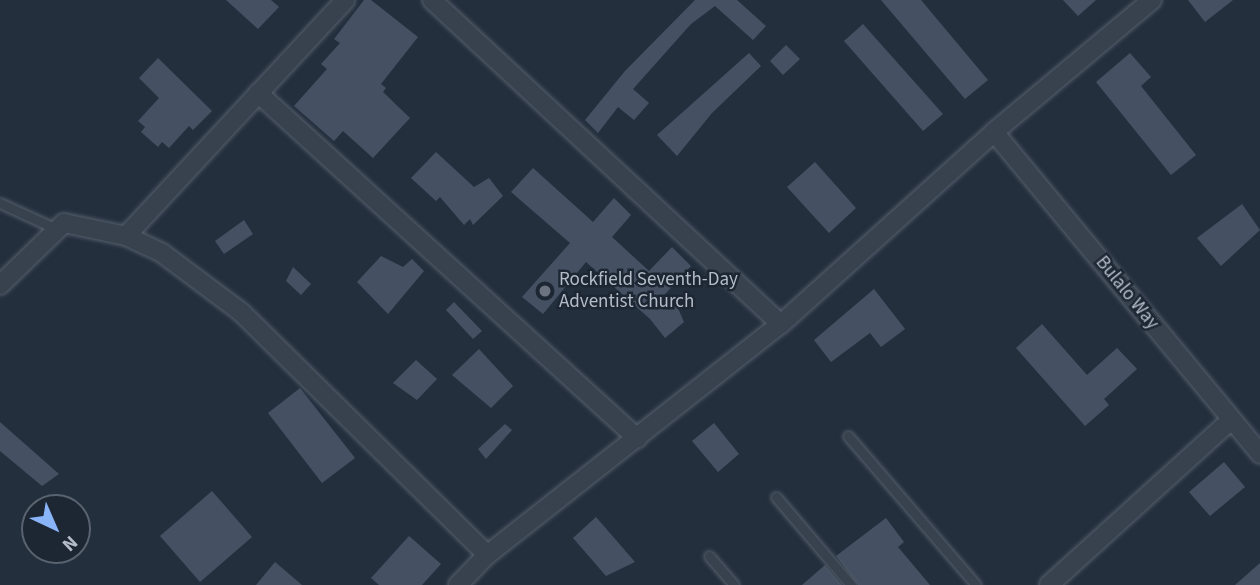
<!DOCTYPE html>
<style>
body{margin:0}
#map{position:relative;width:1260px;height:585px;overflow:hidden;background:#242f3e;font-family:"Source Sans 3",sans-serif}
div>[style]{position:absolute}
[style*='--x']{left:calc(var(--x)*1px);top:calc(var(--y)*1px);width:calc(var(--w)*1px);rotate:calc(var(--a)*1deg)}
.building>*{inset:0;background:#455162}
.roads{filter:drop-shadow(0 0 2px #565f6c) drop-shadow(0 0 2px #565f6c)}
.service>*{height:9px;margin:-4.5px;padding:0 4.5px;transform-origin:4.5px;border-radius:4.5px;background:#38414e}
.minor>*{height:18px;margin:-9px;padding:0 9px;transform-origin:9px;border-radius:9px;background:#38414e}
.dots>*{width:19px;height:19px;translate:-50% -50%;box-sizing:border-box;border:4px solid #1d2633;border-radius:50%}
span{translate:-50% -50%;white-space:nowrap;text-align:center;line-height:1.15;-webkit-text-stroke:5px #1d2633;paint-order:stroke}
.poi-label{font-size:19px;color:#b4bcc9}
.left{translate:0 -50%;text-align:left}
.street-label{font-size:19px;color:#b4bcc9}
.north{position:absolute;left:21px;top:494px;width:70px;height:70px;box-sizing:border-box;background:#1d2633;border:2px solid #59626f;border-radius:50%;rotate:136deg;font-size:19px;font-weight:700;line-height:28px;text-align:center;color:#b4bcc9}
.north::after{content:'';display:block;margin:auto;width:24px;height:32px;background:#8ab4f8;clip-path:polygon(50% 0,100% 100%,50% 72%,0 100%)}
</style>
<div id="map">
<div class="building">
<div style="clip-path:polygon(226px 0,271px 0,279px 7px,258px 29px)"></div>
<div style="clip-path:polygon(364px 0,371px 0,418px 37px,381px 84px,386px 88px,383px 92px,410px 118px,373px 158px,343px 131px,334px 141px,294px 106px,327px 69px,321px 64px,340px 43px,334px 39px)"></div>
<div style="clip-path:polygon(695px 0,737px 0,766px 26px,753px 40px,715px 6px,691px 24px,633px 89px,649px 103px,634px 120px,618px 107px,598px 133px,585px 120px,625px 71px)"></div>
<div style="clip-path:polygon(881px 0,921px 0,988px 80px,965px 99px)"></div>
<div style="clip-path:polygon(1063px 0,1096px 0,1078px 16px)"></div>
<div style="clip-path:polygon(1188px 0,1233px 0,1205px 22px)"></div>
<div style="clip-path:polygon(863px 24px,943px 114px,923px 131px,844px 41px)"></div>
<div style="clip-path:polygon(786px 45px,800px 59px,783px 75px,770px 61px)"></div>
<div style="clip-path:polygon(749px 53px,761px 66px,712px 113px,677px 156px,657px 135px)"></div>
<div style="clip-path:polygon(1130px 53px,1151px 77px,1141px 86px,1196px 155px,1171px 175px,1096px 82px)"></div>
<div style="clip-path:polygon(158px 58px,212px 111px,193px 130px,189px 126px,169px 148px,162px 142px,158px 147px,141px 132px,145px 127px,138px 121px,159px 98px,139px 78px)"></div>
<div style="clip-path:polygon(436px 152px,474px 187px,489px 178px,503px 196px,473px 225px,470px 219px,464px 225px,440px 197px,436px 201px,411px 178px)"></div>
<div style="clip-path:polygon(815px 162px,856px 208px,829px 233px,787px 187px)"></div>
<div style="clip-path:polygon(533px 168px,593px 222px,614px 198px,631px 215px,612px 237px,649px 271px,672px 247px,691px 266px,655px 305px,677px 306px,684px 322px,665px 338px,650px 319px,586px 262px,543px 314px,522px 297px,570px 243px,511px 192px)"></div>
<div style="clip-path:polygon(1242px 204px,1260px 230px,1221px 266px,1197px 238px)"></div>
<div style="clip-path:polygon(244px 220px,253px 234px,224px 254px,215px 241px)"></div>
<div style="clip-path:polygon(381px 256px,403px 267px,412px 259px,424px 271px,388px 314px,357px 282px)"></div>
<div style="clip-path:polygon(293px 267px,311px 284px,301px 295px,286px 281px)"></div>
<div style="clip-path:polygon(874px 289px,905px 329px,881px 347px,870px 333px,831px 362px,814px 340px)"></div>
<div style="clip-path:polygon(454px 302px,482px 331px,473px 339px,446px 310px)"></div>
<div style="clip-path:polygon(1042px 324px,1087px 375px,1117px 348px,1137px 369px,1104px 399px,1109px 405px,1085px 426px,1016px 348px)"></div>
<div style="clip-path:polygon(479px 349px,513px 386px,491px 408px,452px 375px)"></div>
<div style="clip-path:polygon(416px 360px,437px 379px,417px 400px,393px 383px)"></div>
<div style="clip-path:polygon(300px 388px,355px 458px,322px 483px,268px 413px)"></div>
<div style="clip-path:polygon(0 422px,59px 474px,42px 486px,0 451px)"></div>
<div style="clip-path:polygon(714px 423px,739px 454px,718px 472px,692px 441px)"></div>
<div style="clip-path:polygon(505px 424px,512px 430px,486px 459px,478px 449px)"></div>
<div style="clip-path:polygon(1224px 462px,1245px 487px,1210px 516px,1189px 492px)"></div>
<div style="clip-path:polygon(212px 491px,252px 537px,200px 582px,160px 536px)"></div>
<div style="clip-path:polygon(596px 517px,635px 562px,606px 576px,573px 538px)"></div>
<div style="clip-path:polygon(886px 518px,904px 542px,898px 547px,930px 585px,858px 585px,836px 556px)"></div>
<div style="clip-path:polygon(409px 536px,441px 564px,422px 585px,379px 585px,371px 578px)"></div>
<div style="clip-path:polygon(275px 562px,302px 585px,256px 585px)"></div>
<div style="clip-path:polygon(1260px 563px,1260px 585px,1235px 585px)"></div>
<div style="clip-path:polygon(825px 565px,842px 585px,802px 585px)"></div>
</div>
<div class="roads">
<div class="service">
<div style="--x:0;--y:203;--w:60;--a:24.8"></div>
<div style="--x:848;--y:436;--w:196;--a:49.3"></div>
<div style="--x:776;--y:497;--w:116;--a:49.6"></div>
<div style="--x:709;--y:556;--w:38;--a:49"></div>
</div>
<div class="minor">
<div style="--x:432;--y:0;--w:476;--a:42.9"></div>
<div style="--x:781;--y:324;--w:287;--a:-42"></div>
<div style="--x:994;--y:132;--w:206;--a:-39.9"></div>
<div style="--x:258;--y:93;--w:513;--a:42.31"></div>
<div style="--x:994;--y:132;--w:418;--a:50.4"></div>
<div style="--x:126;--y:236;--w:322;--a:-47.1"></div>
<div style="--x:0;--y:285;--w:89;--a:-44.1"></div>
<div style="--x:64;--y:223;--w:63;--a:11.8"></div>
<div style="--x:126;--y:236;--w:40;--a:25"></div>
<div style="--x:162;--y:253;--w:99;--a:36.8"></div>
<div style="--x:241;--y:312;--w:346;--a:44.6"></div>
<div style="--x:458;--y:585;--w:42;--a:-46"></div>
<div style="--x:487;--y:555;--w:374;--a:-38.2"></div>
<div style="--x:1049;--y:585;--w:246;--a:-42.2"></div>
</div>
</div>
<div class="dots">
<div style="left:545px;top:291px;background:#6b7280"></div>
</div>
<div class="poi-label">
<span class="left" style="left:559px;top:291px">Rockfield Seventh-Day<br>Adventist Church</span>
</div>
<div class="street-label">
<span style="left:1127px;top:293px;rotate:51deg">Bulalo Way</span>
</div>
<div class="north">N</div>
</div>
